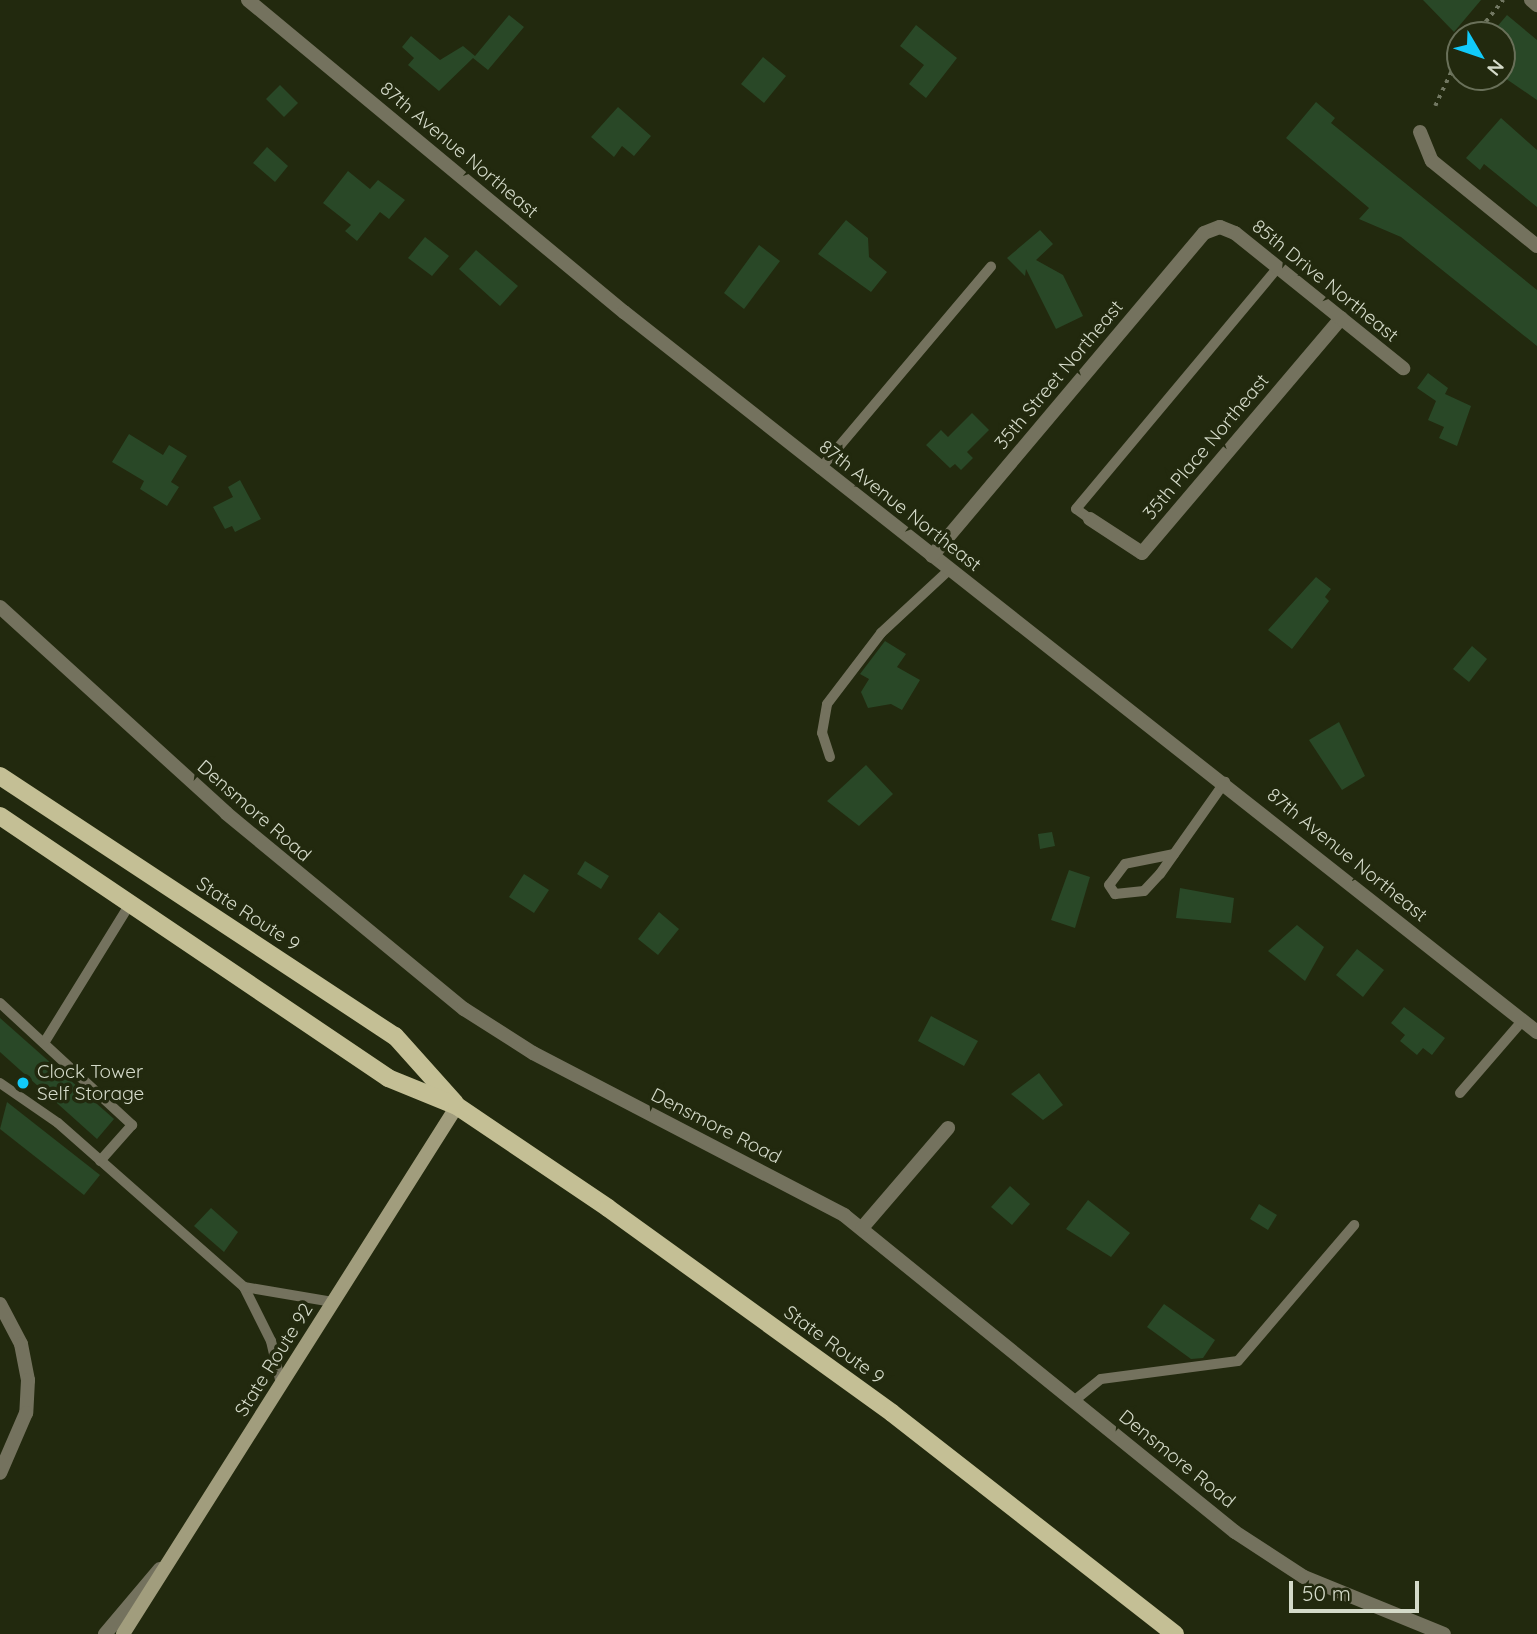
<!DOCTYPE html>
<style>
body{margin:0}
#map{position:relative;width:1537px;height:1634px;overflow:hidden;background:#22290e;font-family:Quicksand,sans-serif}
div>[style]{position:absolute}
[style*='--x']{left:calc(var(--x)*1px);top:calc(var(--y)*1px);width:calc(var(--w)*1px);rotate:calc(var(--a)*1deg)}
.building>*{inset:0;background:#294827}
.path>*{height:3.5px;margin-top:-1.75px;transform-origin:0;background:repeating-linear-gradient(90deg,#727862 0 3.5px,transparent 0 8.5px)}
.service>*{height:10px;margin:-5px;padding:0 5px;transform-origin:5px;border-radius:5px;background:#74725e}
.minor>*{height:14px;margin:-7px;padding:0 7px;transform-origin:7px;border-radius:7px;background:#74725e}
.tertiary>*{height:14px;margin:-7px;padding:0 7px;transform-origin:7px;border-radius:7px;background:#74725e}
.secondary>*{height:14px;margin:-7px;padding:0 7px;transform-origin:7px;border-radius:7px;background:#a19d7d}
.primary>*{height:18px;margin:-9px;padding:0 9px;transform-origin:9px;border-radius:9px;background:#c4bf95}
.dots>*{width:19px;height:19px;translate:-50% -50%;box-sizing:border-box;border:4px solid #22290e;border-radius:50%}
span{translate:-50% -50%;white-space:nowrap;text-align:center;line-height:1.15;-webkit-text-stroke:7px #22290e;paint-order:stroke}
.street-label{font-size:19px;color:#d4dac9}
.poi-label{font-size:19px;color:#d4dac9}
.left{translate:0 -50%;text-align:left}
.north{position:absolute;left:1446px;top:21px;width:70px;height:70px;box-sizing:border-box;background:#22290e;border:2px solid #697059;border-radius:50%;rotate:129deg;font-size:19px;font-weight:700;line-height:28px;text-align:center;color:#d4dac9}
.north::after{content:'';display:block;margin:auto;width:24px;height:32px;background:#11cafa;clip-path:polygon(50% 0,100% 100%,50% 72%,0 100%)}
.scale{position:absolute;left:1289px;top:1581px;width:130px;height:32px;box-sizing:border-box;border:4px solid #d4dac9;border-top:0;padding-left:9px;font-size:21px;line-height:24px;white-space:nowrap;color:#d4dac9;-webkit-text-stroke:5px #22290e;paint-order:stroke}
</style>
<div id="map">
<div class="building">
<div style="clip-path:polygon(1423px 0,1481px 0,1454px 32px)"></div>
<div style="clip-path:polygon(509px 15px,524px 27px,488px 70px,473px 58px,439px 91px,408px 65px,414px 58px,402px 47px,411px 36px,440px 60px,463px 46px,475px 56px)"></div>
<div style="clip-path:polygon(1507px 15px,1537px 40px,1537px 100px,1502px 76px,1502px 35px,1490px 35px)"></div>
<div style="clip-path:polygon(916px 25px,957px 58px,926px 98px,909px 84px,924px 65px,900px 46px)"></div>
<div style="clip-path:polygon(763px 57px,786px 76px,764px 103px,741px 84px)"></div>
<div style="clip-path:polygon(280px 85px,298px 103px,284px 117px,266px 99px)"></div>
<div style="clip-path:polygon(1316px 102px,1335px 118px,1331px 123px,1537px 290px,1537px 346px,1401px 237px,1359px 219px,1369px 208px,1286px 138px)"></div>
<div style="clip-path:polygon(618px 107px,651px 136px,634px 156px,622px 146px,614px 157px,591px 137px)"></div>
<div style="clip-path:polygon(1501px 118px,1537px 150px,1537px 207px,1484px 164px,1480px 170px,1466px 158px)"></div>
<div style="clip-path:polygon(267px 147px,288px 166px,275px 182px,253px 163px)"></div>
<div style="clip-path:polygon(348px 171px,370px 189px,378px 180px,405px 200px,389px 219px,380px 212px,357px 241px,345px 231px,351px 225px,323px 203px)"></div>
<div style="clip-path:polygon(846px 220px,868px 238px,869px 257px,887px 272px,871px 292px,818px 254px)"></div>
<div style="clip-path:polygon(1040px 230px,1053px 244px,1036px 260px,1063px 275px,1083px 316px,1056px 329px,1026px 269px,1025px 276px,1007px 258px)"></div>
<div style="clip-path:polygon(425px 237px,449px 256px,432px 276px,408px 258px)"></div>
<div style="clip-path:polygon(759px 245px,780px 261px,744px 309px,724px 293px)"></div>
<div style="clip-path:polygon(476px 250px,518px 286px,500px 306px,459px 269px)"></div>
<div style="clip-path:polygon(1428px 373px,1448px 388px,1445px 394px,1471px 406px,1457px 446px,1439px 438px,1444px 427px,1428px 420px,1436px 401px,1417px 388px)"></div>
<div style="clip-path:polygon(972px 413px,989px 430px,967px 452px,973px 458px,961px 470px,955px 464px,950px 468px,926px 445px,941px 430px,948px 437px)"></div>
<div style="clip-path:polygon(129px 434px,163px 455px,169px 445px,187px 456px,171px 482px,179px 487px,167px 506px,140px 489px,144px 481px,112px 462px)"></div>
<div style="clip-path:polygon(240px 480px,261px 519px,235px 532px,232px 526px,225px 529px,213px 507px,233px 497px,228px 487px)"></div>
<div style="clip-path:polygon(1316px 577px,1331px 589px,1325px 597px,1329px 601px,1292px 649px,1268px 630px)"></div>
<div style="clip-path:polygon(885px 641px,906px 654px,897px 667px,920px 680px,902px 710px,891px 704px,868px 708px,861px 692px,869px 679px,860px 674px)"></div>
<div style="clip-path:polygon(1472px 646px,1487px 659px,1469px 682px,1453px 669px)"></div>
<div style="clip-path:polygon(1339px 722px,1365px 776px,1342px 790px,1309px 740px)"></div>
<div style="clip-path:polygon(866px 765px,893px 794px,859px 826px,827px 801px)"></div>
<div style="clip-path:polygon(1052px 832px,1055px 846px,1040px 849px,1038px 834px)"></div>
<div style="clip-path:polygon(585px 861px,609px 876px,601px 889px,577px 874px)"></div>
<div style="clip-path:polygon(1069px 870px,1090px 877px,1075px 928px,1051px 920px)"></div>
<div style="clip-path:polygon(524px 874px,549px 890px,534px 913px,509px 897px)"></div>
<div style="clip-path:polygon(1180px 888px,1234px 898px,1231px 923px,1176px 918px)"></div>
<div style="clip-path:polygon(659px 912px,679px 929px,658px 955px,638px 939px)"></div>
<div style="clip-path:polygon(1297px 925px,1324px 947px,1305px 981px,1268px 951px)"></div>
<div style="clip-path:polygon(1357px 949px,1384px 970px,1363px 997px,1336px 975px)"></div>
<div style="clip-path:polygon(1404px 1007px,1445px 1038px,1432px 1055px,1423px 1048px,1417px 1055px,1400px 1041px,1405px 1035px,1391px 1023px)"></div>
<div style="clip-path:polygon(931px 1016px,978px 1041px,964px 1066px,918px 1041px)"></div>
<div style="clip-path:polygon(0 1018px,114px 1119px,97px 1139px,0 1052px)"></div>
<div style="clip-path:polygon(1039px 1073px,1063px 1105px,1043px 1120px,1011px 1094px)"></div>
<div style="clip-path:polygon(7px 1102px,100px 1175px,84px 1195px,0 1129px)"></div>
<div style="clip-path:polygon(1010px 1186px,1030px 1204px,1012px 1225px,991px 1207px)"></div>
<div style="clip-path:polygon(1088px 1200px,1130px 1233px,1111px 1257px,1066px 1229px)"></div>
<div style="clip-path:polygon(1259px 1204px,1277px 1215px,1268px 1230px,1250px 1219px)"></div>
<div style="clip-path:polygon(211px 1208px,238px 1232px,224px 1252px,194px 1226px)"></div>
<div style="clip-path:polygon(1164px 1304px,1215px 1340px,1203px 1358px,1191px 1359px,1147px 1327px)"></div>
</div>
<div class="path">
<div style="--x:1475;--y:35;--w:45;--a:-51.3"></div>
<div style="--x:1435;--y:106;--w:59;--a:-64.7"></div>
</div>
<div class="service">
<div style="--x:820;--y:469;--w:265;--a:-49.8"></div>
<div style="--x:1090;--y:519;--w:17;--a:-144"></div>
<div style="--x:1076;--y:509;--w:315;--a:-50.1"></div>
<div style="--x:830;--y:757;--w:25;--a:-108"></div>
<div style="--x:822;--y:733;--w:29;--a:-80"></div>
<div style="--x:827;--y:704;--w:89;--a:-52.7"></div>
<div style="--x:881;--y:633;--w:94;--a:-42.8"></div>
<div style="--x:1174;--y:854;--w:50;--a:168.5"></div>
<div style="--x:1125;--y:864;--w:26;--a:127"></div>
<div style="--x:1109;--y:885;--w:11;--a:56"></div>
<div style="--x:1115;--y:894;--w:29;--a:-6"></div>
<div style="--x:1144;--y:891;--w:23;--a:-47"></div>
<div style="--x:1160;--y:874;--w:113;--a:-54.8"></div>
<div style="--x:0;--y:1003;--w:180;--a:42.7"></div>
<div style="--x:132;--y:1125;--w:48;--a:131.6"></div>
<div style="--x:44;--y:1043;--w:163;--a:-58.3"></div>
<div style="--x:0;--y:1083;--w:70;--a:34.6"></div>
<div style="--x:58;--y:1123;--w:248;--a:41.4"></div>
<div style="--x:244;--y:1287;--w:60;--a:63.4"></div>
<div style="--x:271;--y:1341;--w:44;--a:76.9"></div>
<div style="--x:1460;--y:1093;--w:96;--a:-49.2"></div>
<div style="--x:244;--y:1287;--w:90;--a:9.6"></div>
<div style="--x:1075;--y:1400;--w:33;--a:-39"></div>
<div style="--x:1101;--y:1379;--w:138;--a:-7.5"></div>
<div style="--x:1238;--y:1361;--w:179;--a:-49.5"></div>
</div>
<div class="minor">
<div style="--x:248;--y:0;--w:489;--a:39.7"></div>
<div style="--x:624;--y:312;--w:1163;--a:38.26"></div>
<div style="--x:1531;--y:0;--w:8;--a:40"></div>
<div style="--x:1420;--y:132;--w:31;--a:68"></div>
<div style="--x:1432;--y:161;--w:135;--a:39"></div>
<div style="--x:1090;--y:519;--w:62;--a:33.2"></div>
<div style="--x:1142;--y:553;--w:308;--a:-49.7"></div>
<div style="--x:932;--y:556;--w:422;--a:-49.9"></div>
<div style="--x:1204;--y:233;--w:17;--a:-21"></div>
<div style="--x:1220;--y:227;--w:16;--a:22"></div>
<div style="--x:1235;--y:233;--w:216;--a:38.8"></div>
<div style="--x:0;--y:607;--w:306;--a:42.3"></div>
<div style="--x:226;--y:813;--w:308;--a:39.5"></div>
<div style="--x:464;--y:1009;--w:82;--a:32.5"></div>
<div style="--x:533;--y:1053;--w:351;--a:27.5"></div>
<div style="--x:844;--y:1215;--w:503;--a:39.03"></div>
<div style="--x:1235;--y:1532;--w:82;--a:33.1"></div>
<div style="--x:1304;--y:1577;--w:151;--a:22.2"></div>
<div style="--x:862;--y:1228;--w:132;--a:-49.3"></div>
<div style="--x:0;--y:1304;--w:45;--a:62.3"></div>
<div style="--x:21;--y:1344;--w:37;--a:79"></div>
<div style="--x:28;--y:1380;--w:33;--a:93"></div>
<div style="--x:26;--y:1413;--w:65;--a:113.4"></div>
</div>
<div class="tertiary">
<div style="--x:105;--y:1634;--w:85;--a:-49.8"></div>
</div>
<div class="secondary">
<div style="--x:123;--y:1634;--w:625;--a:-57.68"></div>
</div>
<div class="primary">
<div style="--x:0;--y:776;--w:473;--a:33.4"></div>
<div style="--x:395;--y:1036;--w:90;--a:48.2"></div>
<div style="--x:0;--y:816;--w:468;--a:34"></div>
<div style="--x:388;--y:1078;--w:74;--a:22.1"></div>
<div style="--x:457;--y:1106;--w:182;--a:34"></div>
<div style="--x:608;--y:1208;--w:350;--a:35.8"></div>
<div style="--x:892;--y:1413;--w:359;--a:38"></div>
</div>
<div class="dots">
<div style="left:23px;top:1083px;background:#11cafa"></div>
</div>
<div class="street-label">
<span style="left:459px;top:150px;rotate:40deg">87th Avenue Northeast</span>
<span style="left:1325px;top:281px;rotate:39deg">85th Drive Northeast</span>
<span style="left:1059px;top:375px;rotate:-50deg">35th Street Northeast</span>
<span style="left:1206px;top:447px;rotate:-50deg">35th Place Northeast</span>
<span style="left:900px;top:506px;rotate:38deg">87th Avenue Northeast</span>
<span style="left:254px;top:811px;rotate:41deg">Densmore Road</span>
<span style="left:1347px;top:855px;rotate:39deg">87th Avenue Northeast</span>
<span style="left:248px;top:914px;rotate:33deg">State Route 9</span>
<span style="left:716px;top:1126px;rotate:27deg">Densmore Road</span>
<span style="left:834px;top:1345px;rotate:36deg">State Route 9</span>
<span style="left:274px;top:1360px;rotate:-58deg">State Route 92</span>
<span style="left:1177px;top:1459px;rotate:39deg">Densmore Road</span>
</div>
<div class="poi-label">
<span class="left" style="left:37px;top:1083px">Clock Tower<br>Self Storage</span>
</div>
<div class="north">N</div>
<div class="scale">50 m</div>
</div>
